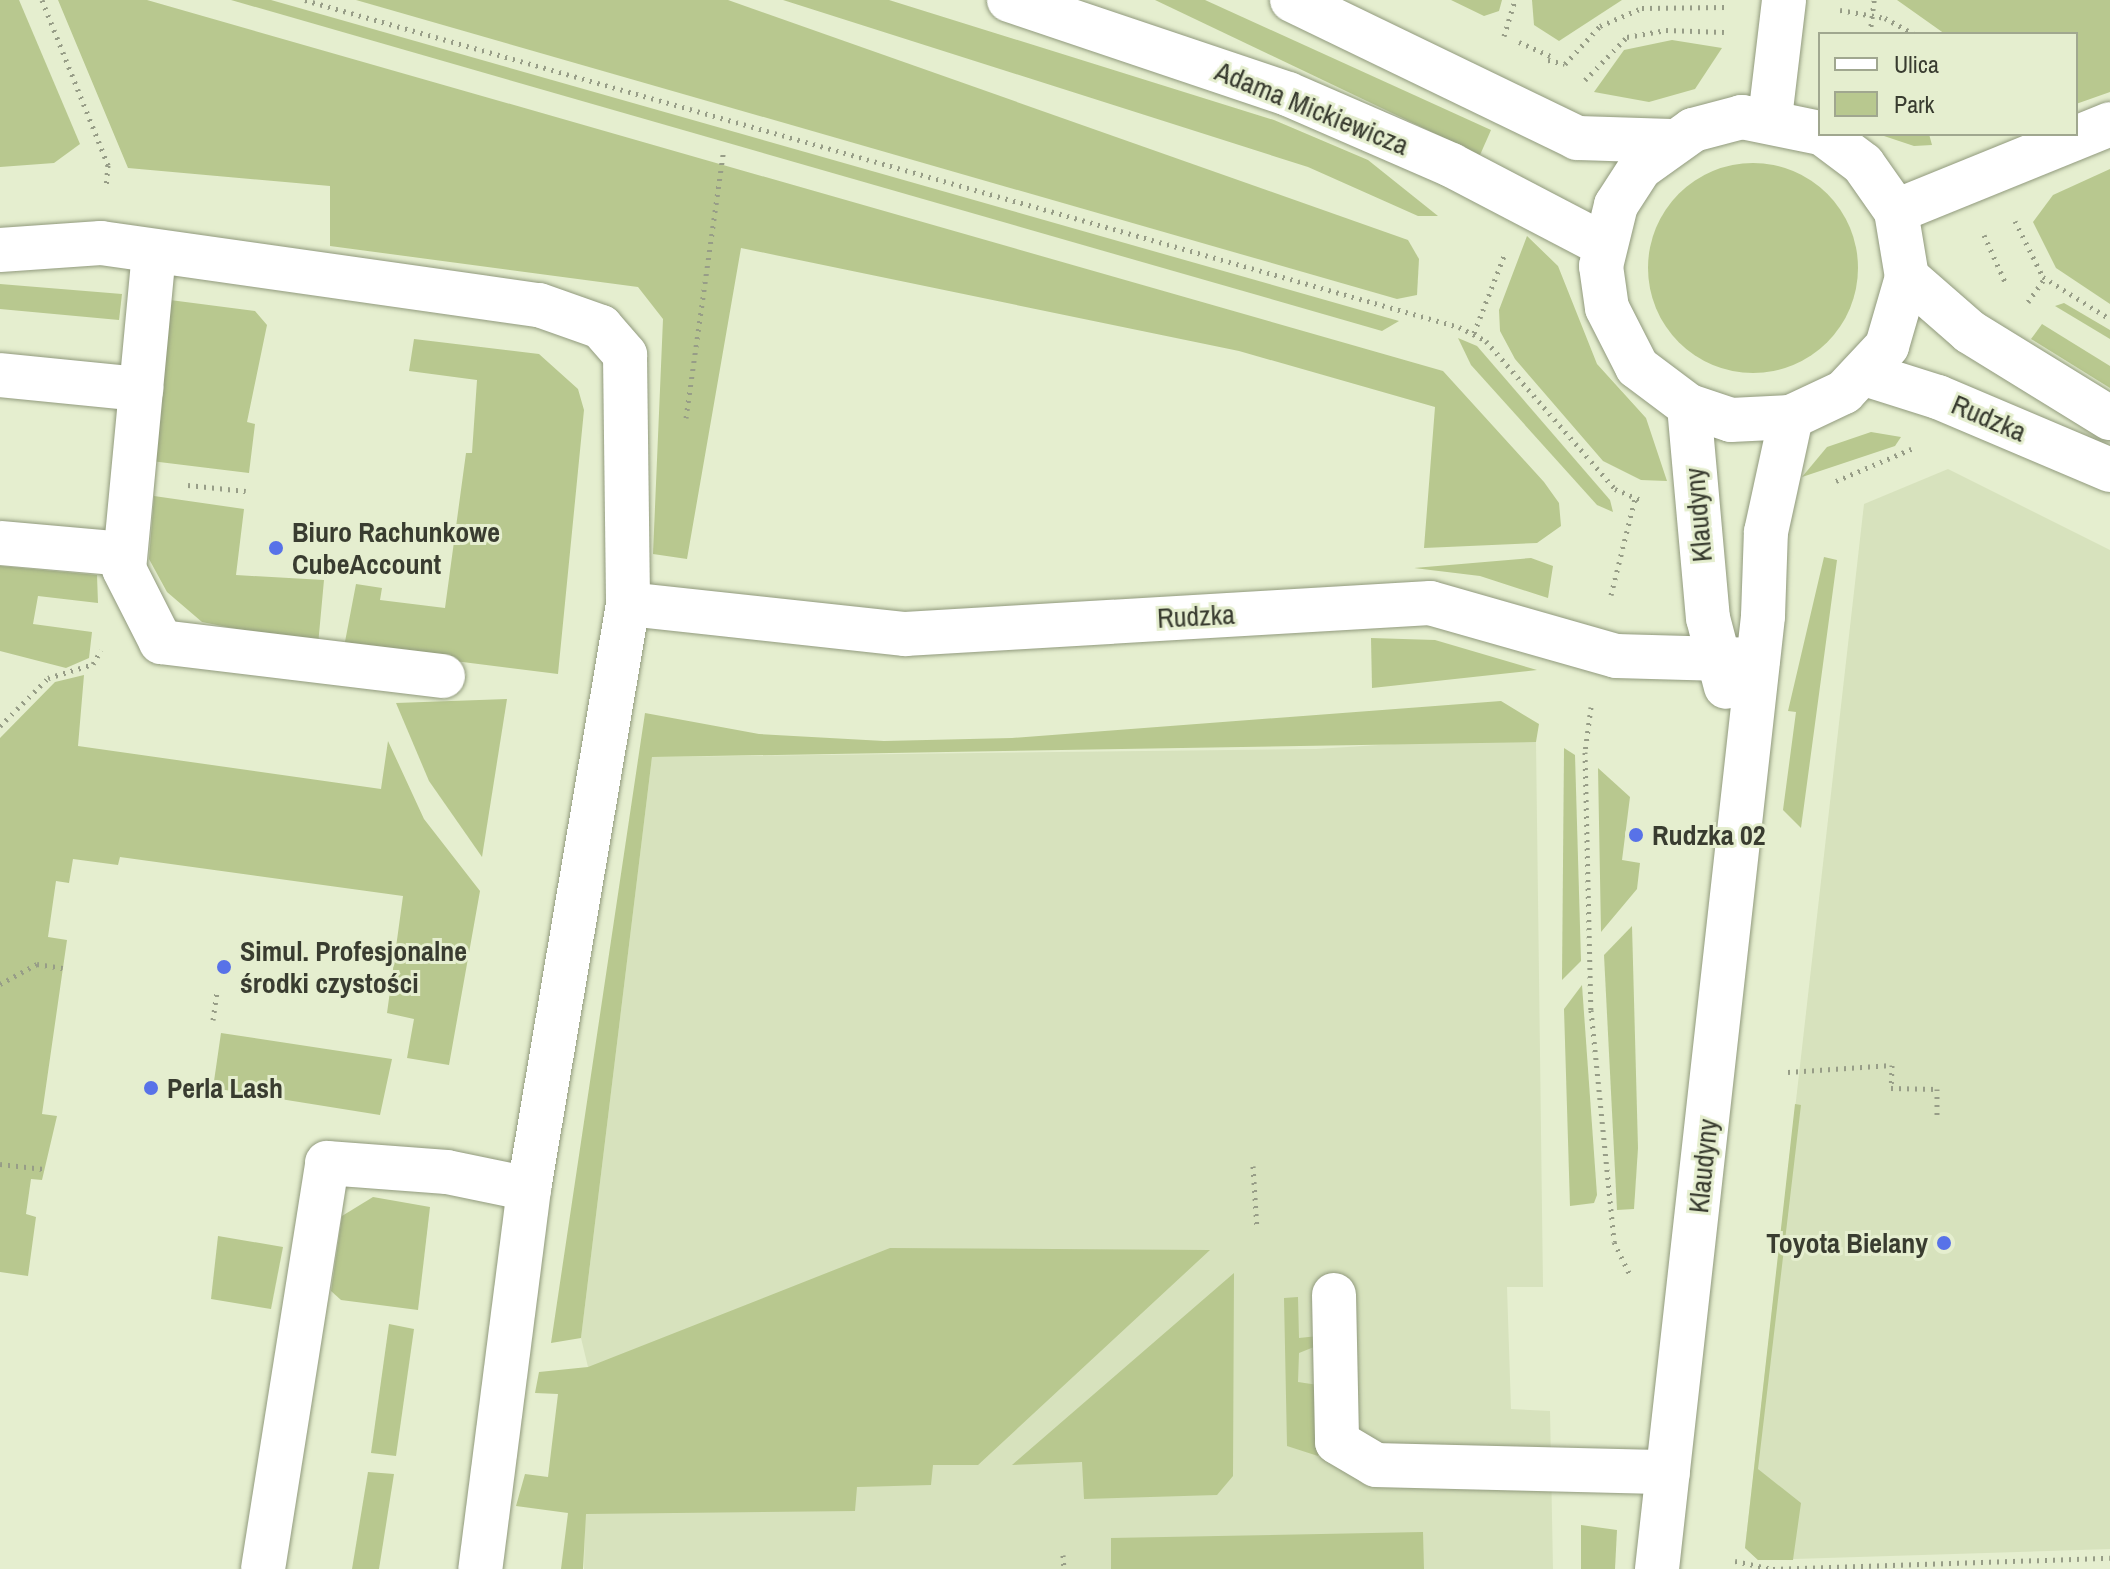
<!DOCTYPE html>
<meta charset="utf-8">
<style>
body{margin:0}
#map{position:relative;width:2110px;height:1569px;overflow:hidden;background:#e5eecf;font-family:"Archivo Narrow",sans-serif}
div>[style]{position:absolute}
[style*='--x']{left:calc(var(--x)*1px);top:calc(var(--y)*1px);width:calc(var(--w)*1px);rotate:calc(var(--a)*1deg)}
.built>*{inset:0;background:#d7e2bd}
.green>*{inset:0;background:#b8c88f}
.round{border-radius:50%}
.path>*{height:5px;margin-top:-2.5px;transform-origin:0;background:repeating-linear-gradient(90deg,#979d87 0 2px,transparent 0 8px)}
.roads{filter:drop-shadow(0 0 2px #919a7d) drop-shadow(0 0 2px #919a7d)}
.minor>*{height:44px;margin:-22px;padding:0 22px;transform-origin:22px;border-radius:22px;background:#fff}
.dots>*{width:22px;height:22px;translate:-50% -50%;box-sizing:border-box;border:4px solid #e5eecf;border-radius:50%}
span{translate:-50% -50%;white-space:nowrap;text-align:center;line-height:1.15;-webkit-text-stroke:6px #e5eecf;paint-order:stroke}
.street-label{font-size:28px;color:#393c30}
.poi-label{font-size:28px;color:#393c30;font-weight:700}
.left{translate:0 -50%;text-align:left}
.right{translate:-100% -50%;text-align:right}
.legend{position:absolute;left:1818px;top:32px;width:260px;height:104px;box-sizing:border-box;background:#e5eecf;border:2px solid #a0a78f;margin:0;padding:10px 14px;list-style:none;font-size:24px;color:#393c30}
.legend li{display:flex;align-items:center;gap:16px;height:40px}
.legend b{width:40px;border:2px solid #a0a78f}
</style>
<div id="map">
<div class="built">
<div style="clip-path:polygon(1948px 469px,2110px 550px,2110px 1549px,1758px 1560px,1745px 1548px,1864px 504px)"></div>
<div style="clip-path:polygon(1504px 737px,1536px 742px,1543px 1287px,1507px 1287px,1511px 1409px,1550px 1411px,1553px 1569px,584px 1569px,588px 1367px,581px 1338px,652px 757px,1316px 749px)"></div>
</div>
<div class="green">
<div style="clip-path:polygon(0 0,19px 0,80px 144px,54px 163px,0 167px)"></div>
<div style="clip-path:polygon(58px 0,147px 0,1443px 371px,1544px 482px,1559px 503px,1561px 526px,1537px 543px,1424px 548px,1435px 407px,1239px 351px,741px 248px,687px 559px,653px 554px,663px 319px,638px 287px,330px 246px,330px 186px,128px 168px)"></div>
<div style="clip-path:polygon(231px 0,271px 0,1399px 321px,1382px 331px)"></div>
<div style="clip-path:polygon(356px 0,728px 0,1408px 240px,1419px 259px,1417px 295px,1397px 299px)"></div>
<div style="clip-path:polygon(783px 0,889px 0,1274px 120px,1368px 160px,1438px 216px,1418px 216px,1308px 167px)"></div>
<div style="clip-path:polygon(1155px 0,1205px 0,1491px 130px,1480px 155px)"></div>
<div style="clip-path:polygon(1451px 0,1502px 0,1499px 11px,1484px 16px)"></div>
<div style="clip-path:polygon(1532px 0,1622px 0,1559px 41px,1534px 25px)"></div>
<div style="clip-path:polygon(1897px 0,2110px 0,2110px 92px,2076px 104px,2076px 34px,1945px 34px)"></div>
<div style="clip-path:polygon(1672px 40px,1722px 48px,1695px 89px,1649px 102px,1594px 92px,1624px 50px)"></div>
<div style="clip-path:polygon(1878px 134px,1929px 134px,1932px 145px,1914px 146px)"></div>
<div class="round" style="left:1648px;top:163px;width:210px;height:210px"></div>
<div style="clip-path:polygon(2110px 169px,2110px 304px,2056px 268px,2033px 222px,2053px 195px)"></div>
<div style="clip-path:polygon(1527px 236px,1558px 266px,1597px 364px,1646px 418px,1667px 481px,1641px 480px,1603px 461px,1515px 359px,1500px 331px,1499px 310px)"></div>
<div style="clip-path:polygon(0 284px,122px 294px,119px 320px,0 309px)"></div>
<div style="clip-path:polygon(170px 300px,255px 311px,267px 325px,247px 422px,255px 424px,249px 473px,151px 461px)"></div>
<div style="clip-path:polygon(2064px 303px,2110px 330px,2110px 339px,2055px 306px)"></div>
<div style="clip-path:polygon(2042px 324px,2110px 366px,2110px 388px,2031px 339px)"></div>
<div style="clip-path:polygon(1458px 338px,1477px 346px,1610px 500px,1613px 512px,1597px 505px,1471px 365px)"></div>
<div style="clip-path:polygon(414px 339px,539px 354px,578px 389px,584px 410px,558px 674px,344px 647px,356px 584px,382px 588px,380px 600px,445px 608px,466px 453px,472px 453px,477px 380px,409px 371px)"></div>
<div style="clip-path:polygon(1871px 432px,1901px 437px,1895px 446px,1802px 477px,1827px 447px)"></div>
<div style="clip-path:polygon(154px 496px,244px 509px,236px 575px,324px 580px,318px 645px,202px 622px,167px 592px,149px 559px)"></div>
<div style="clip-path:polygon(1824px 557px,1837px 560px,1801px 828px,1783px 810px,1796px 712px,1788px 711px)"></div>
<div style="clip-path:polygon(1531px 558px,1553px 566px,1548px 598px,1480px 576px,1414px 568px)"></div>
<div style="clip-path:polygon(0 566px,97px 575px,98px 603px,38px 596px,33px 624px,92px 632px,89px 658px,66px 668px,0 651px)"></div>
<div style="clip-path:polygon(1371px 638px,1435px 640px,1537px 670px,1372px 688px)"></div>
<div style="clip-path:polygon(84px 675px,78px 746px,381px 789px,388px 741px,424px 819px,480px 891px,449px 1065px,407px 1058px,414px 1019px,387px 1013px,403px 896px,120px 857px,118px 865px,73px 859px,69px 883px,56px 881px,48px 937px,67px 940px,42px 1114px,57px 1116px,42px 1180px,31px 1179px,26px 1214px,36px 1217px,28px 1276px,0 1272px,0 738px,55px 682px)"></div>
<div style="clip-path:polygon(507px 699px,482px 857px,429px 781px,396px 703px)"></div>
<div style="clip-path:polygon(1501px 701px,1539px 724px,1536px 742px,652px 757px,581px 1338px,551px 1343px,645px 713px,759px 734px,884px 741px,1012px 738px)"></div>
<div style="clip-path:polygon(1564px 748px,1575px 755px,1581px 961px,1562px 980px)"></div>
<div style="clip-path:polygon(1598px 768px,1630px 797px,1622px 860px,1640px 863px,1637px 889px,1601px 932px)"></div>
<div style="clip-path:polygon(1632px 926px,1638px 1148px,1634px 1209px,1617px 1210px,1604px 955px)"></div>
<div style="clip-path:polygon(1582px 985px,1597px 1195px,1594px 1203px,1570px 1206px,1564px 1009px)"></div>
<div style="clip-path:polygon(221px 1033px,392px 1059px,380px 1115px,213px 1088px)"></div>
<div style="clip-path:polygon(1795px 1104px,1801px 1105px,1758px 1469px,1801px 1503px,1793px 1560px,1758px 1560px,1745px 1548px)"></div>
<div style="clip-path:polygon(373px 1197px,430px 1207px,418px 1310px,341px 1300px,331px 1291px,342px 1216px)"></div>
<div style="clip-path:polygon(218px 1236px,283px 1247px,271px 1309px,211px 1299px)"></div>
<div style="clip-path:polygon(890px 1248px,1210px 1250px,978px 1465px,933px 1465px,931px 1485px,857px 1487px,855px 1511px,586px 1514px,583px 1569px,561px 1569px,568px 1513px,516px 1506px,525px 1474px,548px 1477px,558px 1394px,535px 1393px,539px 1372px,588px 1367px)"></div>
<div style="clip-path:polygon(1234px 1273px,1233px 1476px,1217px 1495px,1084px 1499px,1082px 1462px,1012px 1465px)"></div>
<div style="clip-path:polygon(1298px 1297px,1299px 1338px,1318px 1336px,1314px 1347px,1299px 1353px,1298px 1382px,1318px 1385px,1318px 1456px,1287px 1446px,1284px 1298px)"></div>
<div style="clip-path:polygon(389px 1324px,414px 1329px,396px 1456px,371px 1453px)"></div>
<div style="clip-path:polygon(368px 1472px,394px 1474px,379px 1569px,352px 1569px)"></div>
<div style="clip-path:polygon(1581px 1525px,1617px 1530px,1615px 1569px,1581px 1569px)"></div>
<div style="clip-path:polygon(1423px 1532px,1424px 1569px,1111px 1569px,1111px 1538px)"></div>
</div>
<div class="path">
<div style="--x:42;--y:0;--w:178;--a:68.2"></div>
<div style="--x:108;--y:165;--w:21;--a:95"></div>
<div style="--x:305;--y:0;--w:1199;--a:15.82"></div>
<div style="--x:1459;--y:327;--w:30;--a:27"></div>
<div style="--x:1486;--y:341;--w:196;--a:48.9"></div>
<div style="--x:1615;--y:489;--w:28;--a:23"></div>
<div style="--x:1840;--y:10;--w:46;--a:10.1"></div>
<div style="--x:1885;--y:18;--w:33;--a:29"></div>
<div style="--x:1870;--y:34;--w:34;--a:-83"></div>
<div style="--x:1504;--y:36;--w:38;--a:-73"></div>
<div style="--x:1519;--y:42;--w:34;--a:24"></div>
<div style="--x:1548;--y:60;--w:17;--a:13"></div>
<div style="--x:1565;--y:64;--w:52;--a:-47.4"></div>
<div style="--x:1600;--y:26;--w:46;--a:-23.2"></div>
<div style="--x:1642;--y:8;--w:84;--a:-0.7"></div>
<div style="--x:1585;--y:80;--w:60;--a:-45.7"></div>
<div style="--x:1627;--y:37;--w:40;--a:-10"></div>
<div style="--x:1666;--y:30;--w:58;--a:2"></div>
<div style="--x:2015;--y:221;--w:63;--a:63.4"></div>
<div style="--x:2043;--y:277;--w:79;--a:32.1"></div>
<div style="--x:1984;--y:235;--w:54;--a:65.8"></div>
<div style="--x:2028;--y:302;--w:29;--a:-55"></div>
<div style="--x:1474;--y:333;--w:83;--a:-68.7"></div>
<div style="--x:686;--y:418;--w:267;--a:-82"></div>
<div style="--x:1836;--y:481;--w:82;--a:-23.1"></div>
<div style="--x:188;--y:485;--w:58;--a:5.9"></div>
<div style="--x:1611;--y:595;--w:99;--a:-76"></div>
<div style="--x:1591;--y:707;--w:45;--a:97.6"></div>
<div style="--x:1585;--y:752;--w:258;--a:88.7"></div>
<div style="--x:1591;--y:1010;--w:233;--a:84.3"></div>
<div style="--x:1614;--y:1242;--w:37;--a:64"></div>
<div style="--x:0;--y:726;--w:68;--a:-45"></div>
<div style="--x:48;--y:678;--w:47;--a:-17.3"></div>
<div style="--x:93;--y:664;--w:16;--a:-60"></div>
<div style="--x:0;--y:984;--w:42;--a:-28.4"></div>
<div style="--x:37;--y:964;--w:26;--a:9"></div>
<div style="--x:213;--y:1020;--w:29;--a:-82"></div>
<div style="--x:1788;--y:1072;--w:104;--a:-3.9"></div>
<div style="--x:1892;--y:1065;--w:23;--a:92"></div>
<div style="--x:1891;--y:1088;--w:46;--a:1.2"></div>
<div style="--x:1937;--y:1089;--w:27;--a:90"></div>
<div style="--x:0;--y:1164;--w:44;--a:6.5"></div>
<div style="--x:1253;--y:1166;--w:63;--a:86.4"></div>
<div style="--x:1063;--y:1555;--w:14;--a:86"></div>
<div style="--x:1735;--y:1561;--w:39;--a:12"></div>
<div style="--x:1773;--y:1569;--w:337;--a:-1.9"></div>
</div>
<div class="roads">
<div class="minor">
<div style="--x:1009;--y:0;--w:294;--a:18.6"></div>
<div style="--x:1288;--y:94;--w:178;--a:23.5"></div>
<div style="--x:1451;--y:165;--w:173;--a:27.6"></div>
<div style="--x:1292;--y:0;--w:317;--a:25.8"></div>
<div style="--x:1577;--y:138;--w:96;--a:1.8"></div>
<div style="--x:1770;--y:118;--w:119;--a:-83.2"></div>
<div style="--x:1820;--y:133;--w:80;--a:-168.4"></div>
<div style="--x:1742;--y:117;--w:51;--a:165.1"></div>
<div style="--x:1693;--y:130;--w:65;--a:144.4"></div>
<div style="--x:1640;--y:168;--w:44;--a:123"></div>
<div style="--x:1616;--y:205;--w:63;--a:103.8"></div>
<div style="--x:1601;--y:266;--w:42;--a:81.9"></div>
<div style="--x:1607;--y:308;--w:66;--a:63"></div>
<div style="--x:1637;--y:367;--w:65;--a:36.9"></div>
<div style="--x:1689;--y:406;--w:44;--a:18.4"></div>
<div style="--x:1731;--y:420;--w:60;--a:-2.9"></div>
<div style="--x:1791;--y:417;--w:59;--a:-25.3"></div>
<div style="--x:1844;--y:392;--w:63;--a:-46.9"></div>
<div style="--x:1887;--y:346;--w:72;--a:-73.8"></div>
<div style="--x:1907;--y:277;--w:67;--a:-99.5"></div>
<div style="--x:1896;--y:211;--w:57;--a:-125.1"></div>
<div style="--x:1863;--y:164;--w:50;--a:-143.1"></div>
<div style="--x:1896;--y:211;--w:231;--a:-22.1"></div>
<div style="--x:0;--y:250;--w:101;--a:-4"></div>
<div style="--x:101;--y:243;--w:442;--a:8.1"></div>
<div style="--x:539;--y:305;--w:66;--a:19.5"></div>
<div style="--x:601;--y:327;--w:37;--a:49"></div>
<div style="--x:625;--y:355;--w:249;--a:89.3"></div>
<div style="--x:628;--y:604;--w:593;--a:99.61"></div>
<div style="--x:529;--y:1189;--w:383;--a:97.3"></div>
<div style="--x:154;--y:252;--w:318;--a:95.4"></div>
<div style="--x:124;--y:569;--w:82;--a:63.1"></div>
<div style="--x:161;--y:642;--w:284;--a:6.9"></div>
<div style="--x:1907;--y:277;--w:84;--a:41.1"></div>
<div style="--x:1970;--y:332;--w:164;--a:31.6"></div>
<div style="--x:1865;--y:374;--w:77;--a:17.5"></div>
<div style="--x:1938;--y:397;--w:187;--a:23"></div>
<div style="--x:0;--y:375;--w:142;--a:5.7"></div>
<div style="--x:1689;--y:406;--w:213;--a:84.9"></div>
<div style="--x:1708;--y:618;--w:71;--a:75.4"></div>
<div style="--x:0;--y:543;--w:125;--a:5"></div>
<div style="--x:628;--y:604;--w:279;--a:6.2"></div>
<div style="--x:905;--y:634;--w:526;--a:-3.38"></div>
<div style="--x:1430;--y:603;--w:193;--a:15.9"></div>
<div style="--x:1616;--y:656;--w:142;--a:1.6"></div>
<div style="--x:1334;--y:1295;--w:147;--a:88.8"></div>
<div style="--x:1337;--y:1442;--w:45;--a:30.5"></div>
<div style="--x:1376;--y:1465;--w:292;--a:1.4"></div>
<div style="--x:263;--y:1569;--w:411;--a:-81"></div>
<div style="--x:327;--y:1163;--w:120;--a:4.3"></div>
<div style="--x:447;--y:1172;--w:84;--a:11.7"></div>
<div style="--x:1657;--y:1569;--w:959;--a:-83.65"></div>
<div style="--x:1763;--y:616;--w:84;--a:-88"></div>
<div style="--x:1766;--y:532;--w:118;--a:-77.7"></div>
</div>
</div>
<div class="dots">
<div style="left:276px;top:548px;background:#5872e8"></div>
<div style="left:1636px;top:835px;background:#5872e8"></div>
<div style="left:224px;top:967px;background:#5872e8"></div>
<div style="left:151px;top:1088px;background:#5872e8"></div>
<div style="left:1944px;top:1243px;background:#5872e8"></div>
</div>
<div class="street-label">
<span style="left:1312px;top:108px;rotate:22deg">Adama Mickiewicza</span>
<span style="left:1989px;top:418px;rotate:23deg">Rudzka</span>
<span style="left:1698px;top:515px;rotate:-95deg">Klaudyny</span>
<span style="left:1196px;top:616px;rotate:-3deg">Rudzka</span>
<span style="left:1703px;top:1166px;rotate:-84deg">Klaudyny</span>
</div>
<div class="poi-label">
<span class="left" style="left:292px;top:548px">Biuro Rachunkowe<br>CubeAccount</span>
<span class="left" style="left:1652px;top:835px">Rudzka 02</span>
<span class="left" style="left:240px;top:967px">Simul. Profesjonalne<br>środki czystości</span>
<span class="left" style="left:167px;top:1088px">Perla Lash</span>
<span class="right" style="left:1928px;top:1243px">Toyota Bielany</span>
</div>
<ul class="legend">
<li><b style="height:10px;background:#fff"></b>Ulica</li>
<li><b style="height:22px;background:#b8c88f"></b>Park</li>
</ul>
</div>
